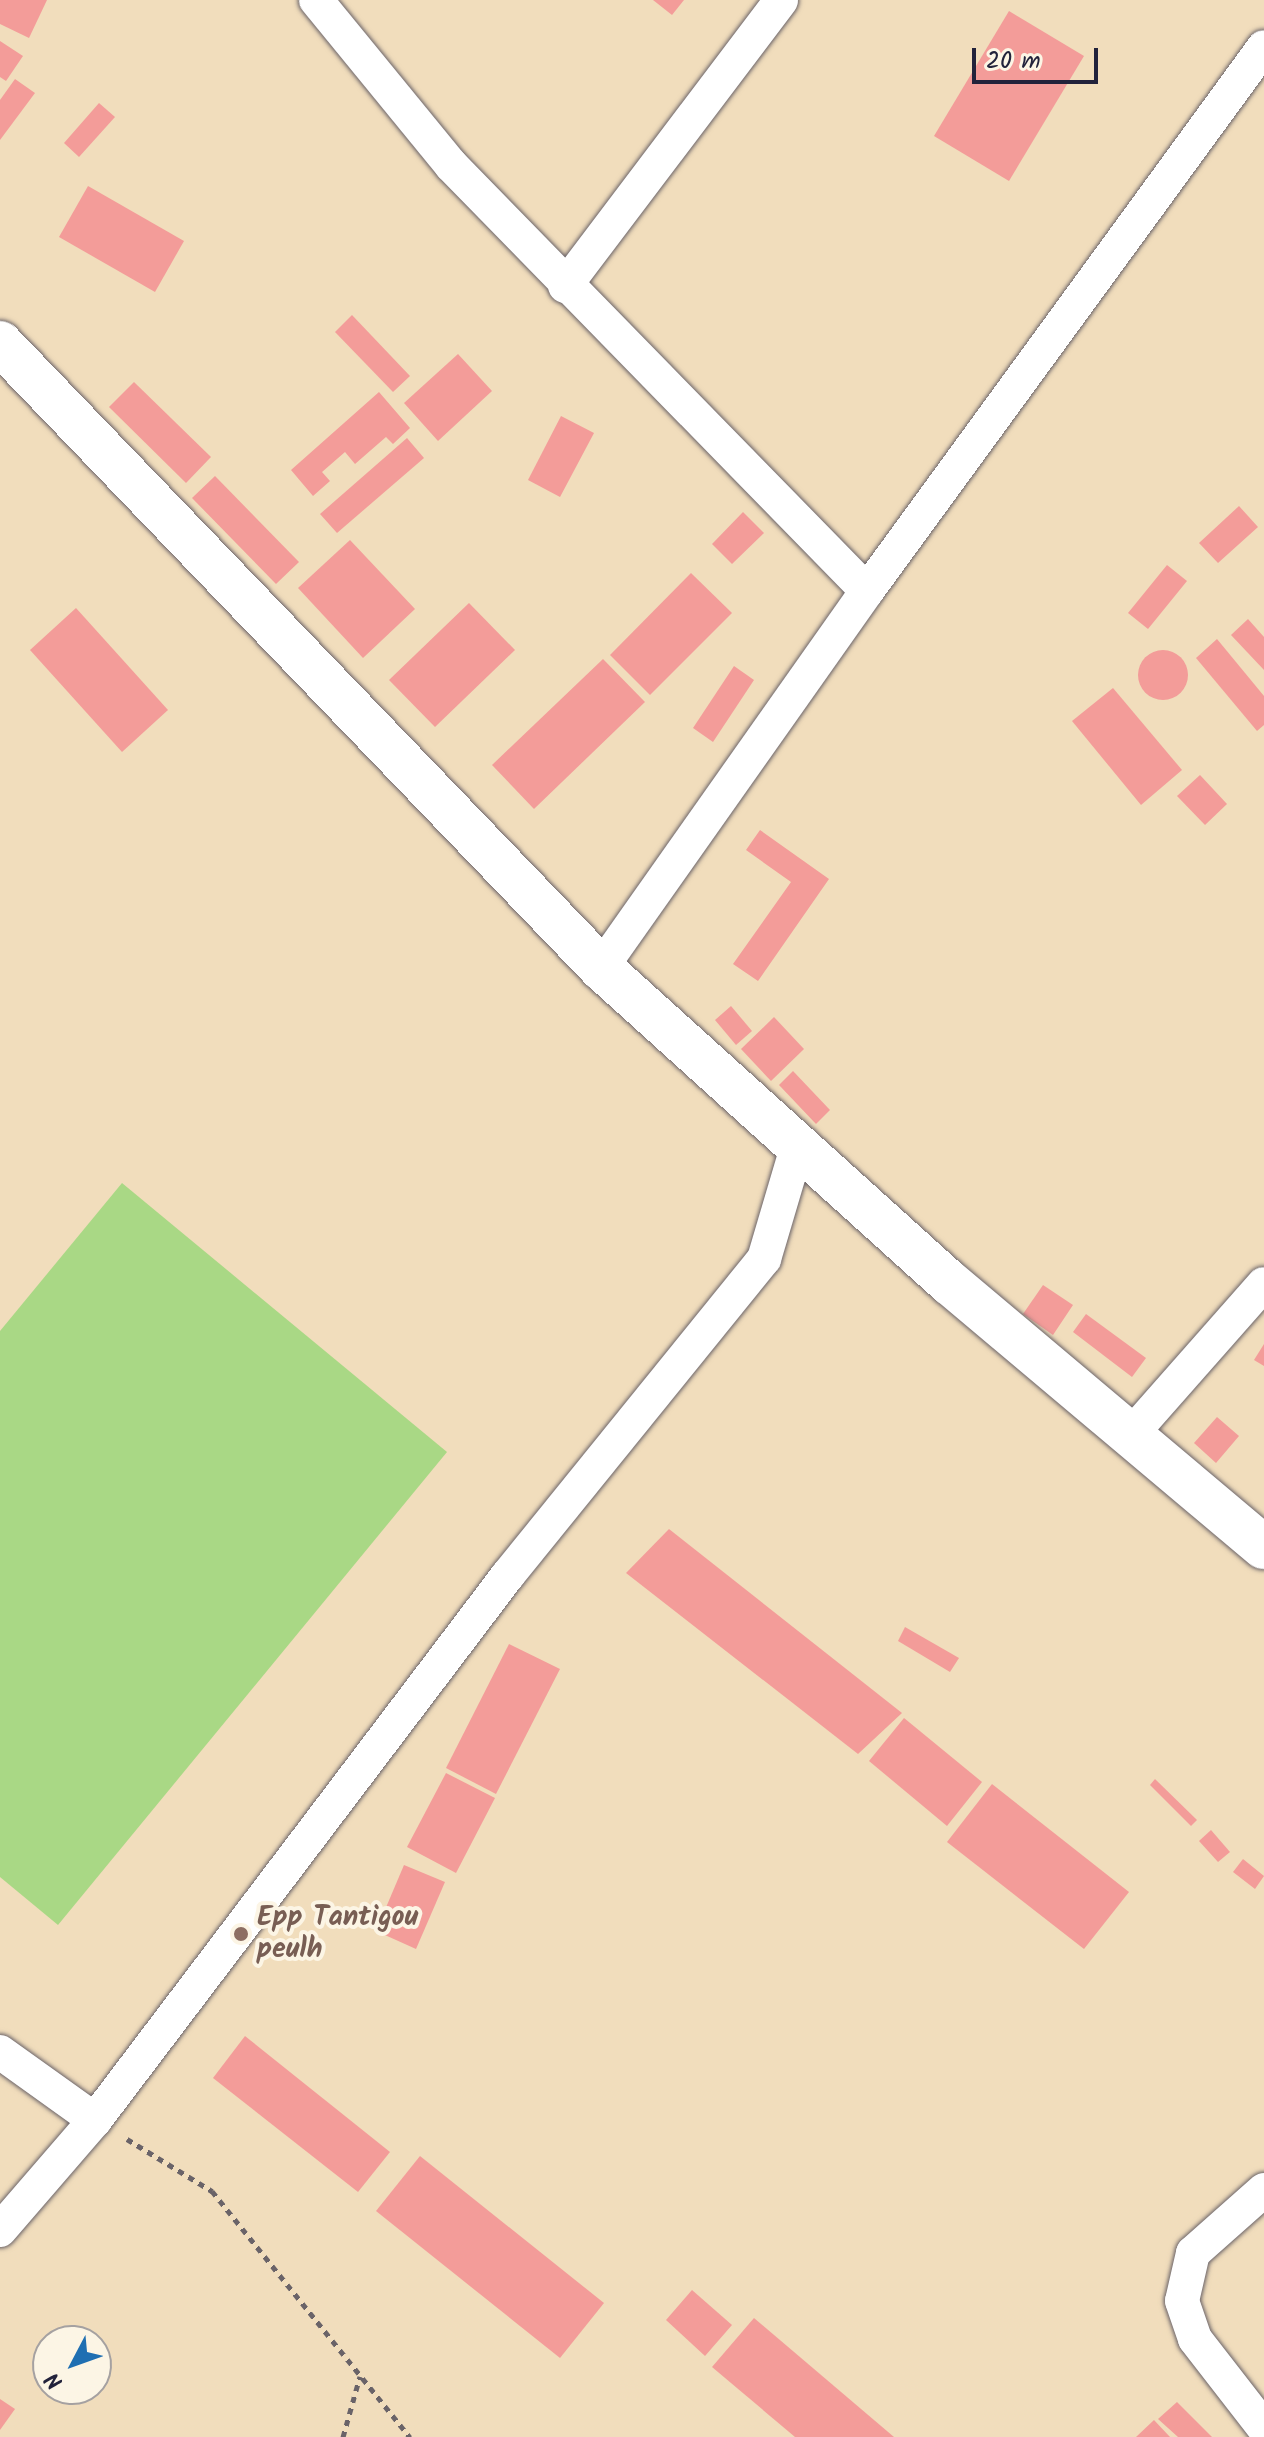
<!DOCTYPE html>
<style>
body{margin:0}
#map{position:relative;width:1264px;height:2437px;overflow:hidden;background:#f1ddbc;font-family:Kalam,sans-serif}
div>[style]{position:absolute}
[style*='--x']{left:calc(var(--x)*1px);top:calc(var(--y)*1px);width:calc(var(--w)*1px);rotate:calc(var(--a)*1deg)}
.green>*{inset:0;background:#a9d885}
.building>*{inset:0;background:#f39c99}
.round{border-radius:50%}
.path>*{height:5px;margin-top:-2.5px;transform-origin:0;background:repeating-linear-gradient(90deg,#6a6368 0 6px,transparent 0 12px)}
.roads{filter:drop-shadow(0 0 2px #6a6368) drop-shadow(0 0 2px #6a6368)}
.street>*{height:34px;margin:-17px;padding:0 17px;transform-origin:17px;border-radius:17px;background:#fff}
.secondary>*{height:44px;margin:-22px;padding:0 22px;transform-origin:22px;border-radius:22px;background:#fff}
.dots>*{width:22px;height:22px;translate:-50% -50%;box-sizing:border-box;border:4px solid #fcf5e5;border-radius:50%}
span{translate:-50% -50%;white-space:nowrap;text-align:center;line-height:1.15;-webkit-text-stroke:8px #fcf5e5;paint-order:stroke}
.education-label{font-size:28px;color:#785e54;font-weight:700}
.left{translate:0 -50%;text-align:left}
.north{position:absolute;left:32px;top:2325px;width:80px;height:80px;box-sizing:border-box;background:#fcf5e5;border:2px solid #a5a1a1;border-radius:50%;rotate:229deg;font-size:22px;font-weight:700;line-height:32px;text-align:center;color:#22223b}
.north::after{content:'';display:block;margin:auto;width:28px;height:36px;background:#1f6fb2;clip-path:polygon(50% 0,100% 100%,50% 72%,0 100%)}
.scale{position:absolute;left:972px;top:48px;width:126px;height:36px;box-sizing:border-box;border:4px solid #22223b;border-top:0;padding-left:10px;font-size:24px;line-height:28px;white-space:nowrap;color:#22223b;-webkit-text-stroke:6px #fcf5e5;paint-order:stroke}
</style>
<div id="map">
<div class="green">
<div style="clip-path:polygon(122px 1183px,447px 1452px,58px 1925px,0 1877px,0 1331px)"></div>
</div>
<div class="building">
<div style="clip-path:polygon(0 0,47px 0,29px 38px,0 24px)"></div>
<div style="clip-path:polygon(653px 0,684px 0,672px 15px)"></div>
<div style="clip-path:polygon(1009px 11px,1084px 56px,1009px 181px,934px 136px)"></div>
<div style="clip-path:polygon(0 41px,23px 56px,6px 81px,0 77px)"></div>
<div style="clip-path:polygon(15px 79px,35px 93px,0 140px,0 100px)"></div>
<div style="clip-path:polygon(99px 103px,115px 117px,79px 157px,64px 143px)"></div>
<div style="clip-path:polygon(88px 186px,184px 241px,155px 292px,59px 237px)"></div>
<div style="clip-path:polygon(352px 315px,410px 376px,393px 392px,335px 332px)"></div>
<div style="clip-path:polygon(458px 354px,492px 391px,438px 441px,404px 403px)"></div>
<div style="clip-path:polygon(134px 382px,211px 457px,186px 483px,109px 407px)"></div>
<div style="clip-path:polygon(379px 392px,410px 428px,393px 444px,386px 437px,355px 464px,345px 452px,322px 472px,330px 481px,313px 496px,291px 470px)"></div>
<div style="clip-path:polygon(561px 416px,594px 433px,560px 497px,528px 480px)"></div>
<div style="clip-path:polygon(407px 438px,424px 458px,337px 533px,320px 514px)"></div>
<div style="clip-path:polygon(215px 476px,299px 562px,276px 584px,192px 498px)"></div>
<div style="clip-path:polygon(1239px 506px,1258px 527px,1218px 563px,1199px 543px)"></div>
<div style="clip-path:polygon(743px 512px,764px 533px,732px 564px,712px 544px)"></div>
<div style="clip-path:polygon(350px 540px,415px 609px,363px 658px,298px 588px)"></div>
<div style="clip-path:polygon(1167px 565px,1187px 581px,1148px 629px,1128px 613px)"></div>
<div style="clip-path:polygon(691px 573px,732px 613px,650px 695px,610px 655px)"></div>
<div style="clip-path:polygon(469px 603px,515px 650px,435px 727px,389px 680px)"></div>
<div style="clip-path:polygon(76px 608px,168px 710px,122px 752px,30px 650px)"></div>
<div style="clip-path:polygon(1248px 619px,1264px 637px,1264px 670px,1231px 635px)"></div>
<div style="clip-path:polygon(1217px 639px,1264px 696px,1264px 725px,1257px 731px,1196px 658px)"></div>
<div class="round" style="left:1138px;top:650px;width:50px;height:50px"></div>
<div style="clip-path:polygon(603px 659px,645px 702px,534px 809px,492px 765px)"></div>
<div style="clip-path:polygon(734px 666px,754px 680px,713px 742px,693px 728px)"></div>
<div style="clip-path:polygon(1113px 688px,1182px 770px,1141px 805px,1072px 721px)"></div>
<div style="clip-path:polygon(1200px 775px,1227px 804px,1205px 825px,1177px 796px)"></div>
<div style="clip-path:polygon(760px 830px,829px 879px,758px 981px,733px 964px,791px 882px,746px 850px)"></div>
<div style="clip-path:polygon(731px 1006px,752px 1031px,736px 1045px,715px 1020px)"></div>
<div style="clip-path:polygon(774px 1017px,804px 1049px,771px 1081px,741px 1049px)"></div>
<div style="clip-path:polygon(793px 1071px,830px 1110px,816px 1124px,779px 1085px)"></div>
<div style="clip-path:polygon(1043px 1285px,1073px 1305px,1053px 1335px,1023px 1314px)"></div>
<div style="clip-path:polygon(1086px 1314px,1146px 1358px,1132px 1377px,1073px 1332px)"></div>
<div style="clip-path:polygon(1264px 1344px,1264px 1366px,1254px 1360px)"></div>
<div style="clip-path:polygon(1217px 1417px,1239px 1436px,1216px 1463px,1194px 1443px)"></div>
<div style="clip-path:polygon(669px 1529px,902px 1713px,858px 1754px,626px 1573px)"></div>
<div style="clip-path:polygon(905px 1627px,959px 1658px,950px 1672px,898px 1641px)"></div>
<div style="clip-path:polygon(509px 1644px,560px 1669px,496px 1794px,446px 1768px)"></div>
<div style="clip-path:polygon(904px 1718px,982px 1782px,947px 1826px,869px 1761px)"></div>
<div style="clip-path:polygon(446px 1773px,495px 1798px,456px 1873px,407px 1847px)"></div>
<div style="clip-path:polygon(1155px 1779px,1197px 1820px,1191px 1826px,1150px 1785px)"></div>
<div style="clip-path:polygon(992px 1784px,1129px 1892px,1084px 1949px,947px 1842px)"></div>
<div style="clip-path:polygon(1211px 1830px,1230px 1852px,1218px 1862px,1199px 1841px)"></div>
<div style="clip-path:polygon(1243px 1859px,1264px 1876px,1255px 1889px,1233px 1872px)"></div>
<div style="clip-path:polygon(404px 1865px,445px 1882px,416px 1949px,376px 1931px)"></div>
<div style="clip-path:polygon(245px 2036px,390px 2152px,358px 2192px,213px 2078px)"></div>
<div style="clip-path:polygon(420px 2156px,604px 2303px,560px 2358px,376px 2211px)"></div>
<div style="clip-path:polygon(692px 2290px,732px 2325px,705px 2356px,666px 2320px)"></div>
<div style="clip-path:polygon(754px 2318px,894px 2437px,795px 2437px,712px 2367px)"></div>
<div style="clip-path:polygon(0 2399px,15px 2409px,0 2430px)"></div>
<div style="clip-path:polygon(1177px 2402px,1212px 2437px,1178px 2437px,1158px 2419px)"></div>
<div style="clip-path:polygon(1154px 2420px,1170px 2437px,1136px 2437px)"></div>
</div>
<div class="path">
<div style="--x:127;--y:2139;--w:100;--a:31.5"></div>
<div style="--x:212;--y:2191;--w:316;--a:51.2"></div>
<div style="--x:343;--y:2437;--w:63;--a:-74.4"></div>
</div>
<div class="roads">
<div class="street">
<div style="--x:316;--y:0;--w:213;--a:50.7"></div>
<div style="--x:451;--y:165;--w:595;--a:45.68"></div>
<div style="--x:565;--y:286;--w:358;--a:-52.9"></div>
<div style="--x:601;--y:968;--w:461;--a:-54.8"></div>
<div style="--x:867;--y:591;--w:673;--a:-53.88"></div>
<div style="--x:1128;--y:1438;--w:205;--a:-48.6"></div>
<div style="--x:0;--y:2052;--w:117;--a:35.6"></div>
<div style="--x:1264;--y:2190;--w:95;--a:138.4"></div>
<div style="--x:1193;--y:2253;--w:49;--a:102.9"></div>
<div style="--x:1182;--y:2301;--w:40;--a:71.1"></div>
<div style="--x:1195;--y:2339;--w:113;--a:52.2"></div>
<div style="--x:0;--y:2230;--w:145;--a:-49.2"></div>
<div style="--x:95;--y:2120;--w:684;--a:-52.85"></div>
<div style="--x:508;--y:1575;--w:407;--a:-51"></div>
<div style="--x:764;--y:1259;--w:120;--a:-73.5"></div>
</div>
<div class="secondary">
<div style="--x:0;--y:343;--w:867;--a:46.12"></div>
<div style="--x:601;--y:968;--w:470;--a:42.1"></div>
<div style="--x:950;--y:1283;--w:410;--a:40.1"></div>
</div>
</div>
<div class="dots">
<div style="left:241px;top:1934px;background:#8d6e63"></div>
</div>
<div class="education-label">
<span class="left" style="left:257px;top:1934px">Epp Tantigou<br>peulh</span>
</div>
<div class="north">N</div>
<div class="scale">20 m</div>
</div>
